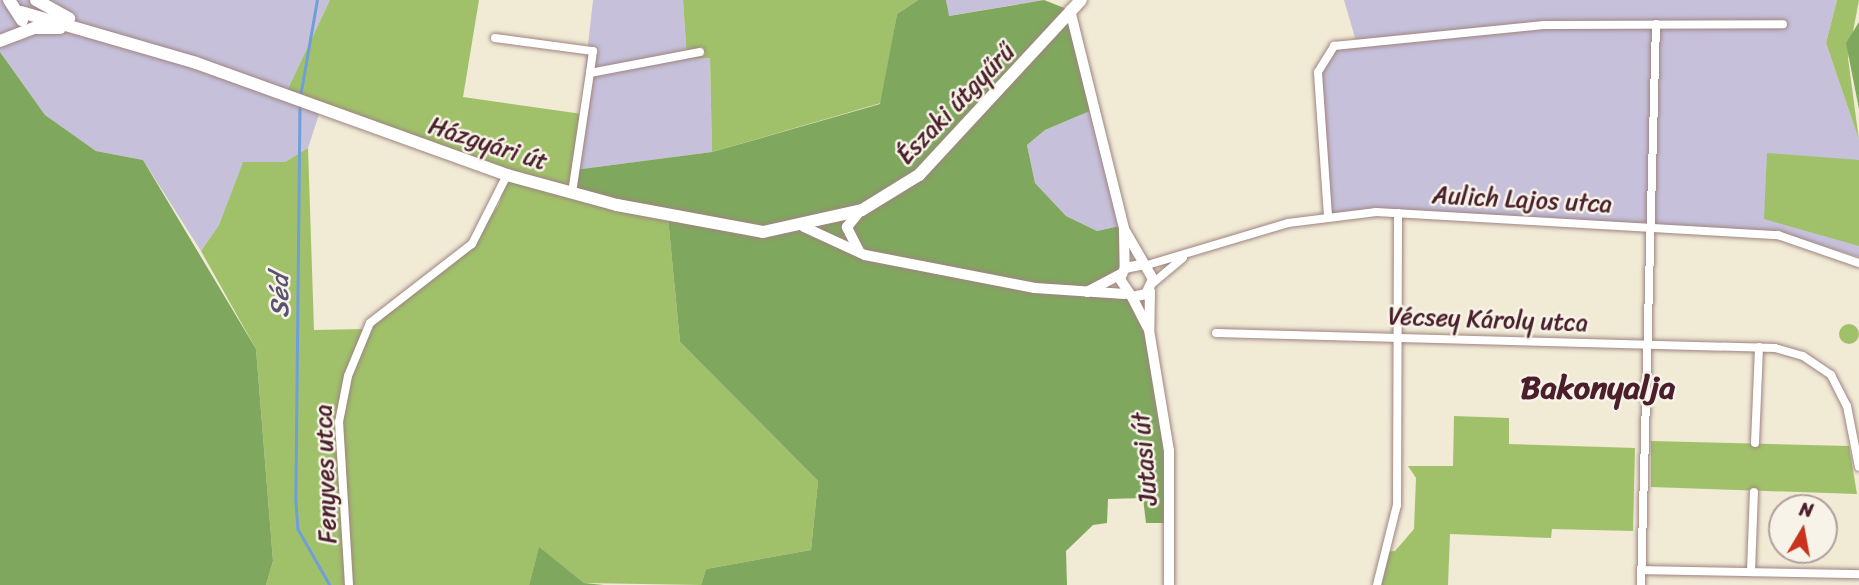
<!DOCTYPE html>
<meta charset="utf-8">
<style>
body{margin:0}
#map{position:relative;width:1859px;height:585px;overflow:hidden;background:#f1ead5;font-family:Sriracha,sans-serif}
div>[style]{position:absolute}
[style*='--x']{left:calc(var(--x)*1px);top:calc(var(--y)*1px);width:calc(var(--w)*1px);rotate:calc(var(--a)*1deg)}
.industrial>*{inset:0;background:#c6c0da}
.green>*{inset:0;background:#a0c16a}
.round{border-radius:50%}
.forest>*{inset:0;background:#80a75e}
.stream>*{height:2.5px;margin:-1.25px;padding:0 1.25px;transform-origin:1.25px;border-radius:1.25px;background:#709ed8}
.roads{filter:drop-shadow(0 0 2px #9e8480) drop-shadow(0 0 2px #9e8480)}
.minor>*{height:8px;margin:-4px;padding:0 4px;transform-origin:4px;border-radius:4px;background:#fff}
.tertiary>*{height:10px;margin:-5px;padding:0 5px;transform-origin:5px;border-radius:5px;background:#fff}
.primary>*{height:12px;margin:-6px;padding:0 6px;transform-origin:6px;border-radius:6px;background:#fff}
span{translate:-50% -50%;white-space:nowrap;text-align:center;line-height:1.15;-webkit-text-stroke:5px #f7f3e8;paint-order:stroke}
.street-label{font-size:24px;color:#4a1f2b}
.water-label{font-size:26px;color:#595270;font-style:italic}
.district-label{font-size:32px;color:#4a1f2b;font-weight:700}
.north{position:absolute;left:1768px;top:494px;width:70px;height:70px;box-sizing:border-box;background:#f7f3e8;border:2px solid #b29e9c;border-radius:50%;rotate:10deg;font-size:19px;font-weight:700;line-height:28px;text-align:center;color:#4a1f2b}
.north::after{content:'';display:block;margin:auto;width:24px;height:32px;background:#c8321e;clip-path:polygon(50% 0,100% 100%,50% 72%,0 100%)}
</style>
<div id="map">
<div class="industrial">
<div style="clip-path:polygon(0 0,330px 0,285px 95px,321px 108px,308px 148px,285px 162px,243px 163px,219px 225px,201px 251px,143px 160px,96px 151px,45px 115px,0 52px)"></div>
<div style="clip-path:polygon(593px 0,683px 0,687px 59px,710px 58px,712px 152px,574px 170px)"></div>
<div style="clip-path:polygon(946px 0,1044px 0,948px 16px)"></div>
<div style="clip-path:polygon(1344px 0,1837px 0,1826px 43px,1859px 140px,1859px 257px,1800px 239px,1329px 213px,1319px 72px,1326px 54px,1356px 41px)"></div>
<div style="clip-path:polygon(1097px 108px,1124px 225px,1097px 231px,1066px 216px,1035px 183px,1027px 145px,1045px 130px)"></div>
</div>
<div class="green">
<div style="clip-path:polygon(330px 0,479px 0,463px 97px,582px 114px,571px 192px,668px 218px,680px 342px,818px 481px,811px 550px,706px 569px,701px 585px,584px 583px,539px 548px,529px 585px,266px 585px,273px 561px,256px 349px,201px 251px,219px 225px,243px 162px,285px 162px,308px 148px,314px 330px,367px 329px,473px 244px,499px 204px,508px 174px,285px 95px)"></div>
<div style="clip-path:polygon(683px 0,918px 0,897px 14px,881px 103px,712px 152px,710px 58px,687px 59px)"></div>
<div style="clip-path:polygon(1837px 0,1859px 0,1848px 58px,1859px 140px,1826px 43px)"></div>
<div style="clip-path:polygon(1767px 153px,1859px 160px,1859px 246px,1764px 219px)"></div>
<div class="round" style="left:1839px;top:324px;width:20px;height:20px"></div>
<div style="clip-path:polygon(1454px 416px,1509px 418px,1509px 444px,1635px 448px,1633px 531px,1552px 529px,1551px 538px,1450px 534px,1448px 585px,1377px 585px,1383px 552px,1395px 551px,1414px 529px,1416px 478px,1408px 466px,1453px 466px)"></div>
<div style="clip-path:polygon(1651px 441px,1849px 446px,1857px 494px,1651px 487px)"></div>
</div>
<div class="forest">
<div style="clip-path:polygon(918px 0,946px 0,949px 16px,1044px 0,1072px 11px,1097px 108px,1045px 130px,1027px 145px,1035px 183px,1066px 216px,1097px 231px,1124px 225px,1124px 268px,1090px 290px,1132px 299px,1151px 339px,1171px 452px,1171px 523px,1146px 523px,1143px 498px,1108px 499px,1107px 523px,1093px 525px,1066px 551px,1067px 585px,701px 585px,706px 569px,811px 550px,818px 481px,680px 342px,668px 218px,571px 192px,574px 170px,712px 152px,880px 104px,897px 14px)"></div>
<div style="clip-path:polygon(1859px 22px,1859px 109px,1846px 43px)"></div>
<div style="clip-path:polygon(0 52px,45px 115px,96px 151px,143px 160px,256px 349px,273px 561px,266px 585px,0 585px)"></div>
<div style="clip-path:polygon(539px 547px,584px 583px,604px 585px,529px 585px)"></div>
</div>
<div class="stream">
<div style="--x:300;--y:97;--w:98;--a:-80.1"></div>
<div style="--x:300;--y:104;--w:398;--a:90.6"></div>
<div style="--x:296;--y:502;--w:27;--a:86"></div>
<div style="--x:298;--y:529;--w:64;--a:60.3"></div>
</div>
<div class="roads">
<div class="minor">
<div style="--x:495;--y:38;--w:99;--a:7.6"></div>
<div style="--x:593;--y:51;--w:22;--a:98"></div>
<div style="--x:572;--y:193;--w:121;--a:-81.5"></div>
<div style="--x:590;--y:73;--w:112;--a:-10.8"></div>
<div style="--x:1328;--y:216;--w:144;--a:-94"></div>
<div style="--x:1318;--y:72;--w:31;--a:-58"></div>
<div style="--x:1334;--y:46;--w:211;--a:-5.7"></div>
<div style="--x:1544;--y:25;--w:239;--a:-0.2"></div>
<div style="--x:1144;--y:266;--w:150;--a:-16.6"></div>
<div style="--x:1288;--y:223;--w:89;--a:-7.1"></div>
<div style="--x:1376;--y:212;--w:403;--a:3.3"></div>
<div style="--x:1778;--y:235;--w:86;--a:19.1"></div>
<div style="--x:1153;--y:283;--w:39;--a:-40"></div>
<div style="--x:1216;--y:333;--w:559;--a:1.54"></div>
<div style="--x:1775;--y:348;--w:29;--a:16"></div>
<div style="--x:1803;--y:356;--w:34;--a:34"></div>
<div style="--x:1831;--y:375;--w:35;--a:63"></div>
<div style="--x:1847;--y:406;--w:62;--a:78.9"></div>
<div style="--x:1755;--y:443;--w:96;--a:-87.6"></div>
<div style="--x:1641;--y:570;--w:218;--a:1.1"></div>
<div style="--x:1751;--y:572;--w:80;--a:-87.9"></div>
<div style="--x:349;--y:585;--w:163;--a:-93.5"></div>
<div style="--x:339;--y:422;--w:47;--a:-78.9"></div>
<div style="--x:348;--y:376;--w:57;--a:-67.5"></div>
<div style="--x:370;--y:323;--w:129;--a:-37.8"></div>
<div style="--x:472;--y:244;--w:77;--a:-63.1"></div>
<div style="--x:1377;--y:585;--w:82;--a:-76"></div>
<div style="--x:1397;--y:505;--w:292;--a:-89.8"></div>
<div style="--x:1641;--y:585;--w:561;--a:-88.47"></div>
</div>
<div class="tertiary">
<div style="--x:1070;--y:10;--w:226;--a:76.1"></div>
<div style="--x:1124;--y:229;--w:58;--a:59.9"></div>
<div style="--x:1153;--y:279;--w:17;--a:115"></div>
<div style="--x:1146;--y:294;--w:14;--a:168"></div>
<div style="--x:1132;--y:297;--w:22;--a:-124"></div>
<div style="--x:1120;--y:279;--w:12;--a:-66"></div>
<div style="--x:1125;--y:268;--w:15;--a:-11"></div>
<div style="--x:804;--y:227;--w:67;--a:24.7"></div>
<div style="--x:865;--y:255;--w:173;--a:11"></div>
<div style="--x:1035;--y:288;--w:90;--a:3.8"></div>
<div style="--x:1124;--y:229;--w:39;--a:89"></div>
<div style="--x:859;--y:251;--w:27;--a:-117"></div>
<div style="--x:847;--y:227;--w:19;--a:-51"></div>
<div style="--x:1150;--y:291;--w:39;--a:91"></div>
<div style="--x:1149;--y:330;--w:123;--a:80.6"></div>
<div style="--x:1169;--y:451;--w:134;--a:90"></div>
<div style="--x:1087;--y:292;--w:38;--a:-28"></div>
<div style="--x:1132;--y:297;--w:34;--a:63"></div>
</div>
<div class="primary">
<div style="--x:9;--y:0;--w:24;--a:57"></div>
<div style="--x:36;--y:0;--w:38;--a:29"></div>
<div style="--x:21;--y:12;--w:182;--a:16.2"></div>
<div style="--x:196;--y:63;--w:331;--a:19.8"></div>
<div style="--x:507;--y:175;--w:114;--a:15.3"></div>
<div style="--x:617;--y:205;--w:148;--a:10.5"></div>
<div style="--x:763;--y:232;--w:101;--a:-12.5"></div>
<div style="--x:862;--y:210;--w:67;--a:-31.6"></div>
<div style="--x:919;--y:175;--w:238;--a:-47.2"></div>
<div style="--x:0;--y:41;--w:36;--a:-21"></div>
<div style="--x:34;--y:28;--w:26;--a:0"></div>
</div>
</div>
<div class="street-label">
<span style="left:956px;top:104px;rotate:-46deg">Északi útgyűrű</span>
<span style="left:488px;top:144px;rotate:18deg">Házgyári út</span>
<span style="left:1522px;top:200px;rotate:3deg">Aulich Lajos utca</span>
<span style="left:1488px;top:320px;rotate:2deg">Vécsey Károly utca</span>
<span style="left:1145px;top:459px;rotate:-95deg">Jutasi út</span>
<span style="left:326px;top:474px;rotate:-92deg">Fenyves utca</span>
</div>
<div class="water-label">
<span style="left:280px;top:296px;rotate:-90deg">Séd</span>
</div>
<div class="district-label">
<span style="left:1598px;top:388px">Bakonyalja</span>
</div>
<div class="north">N</div>
</div>
